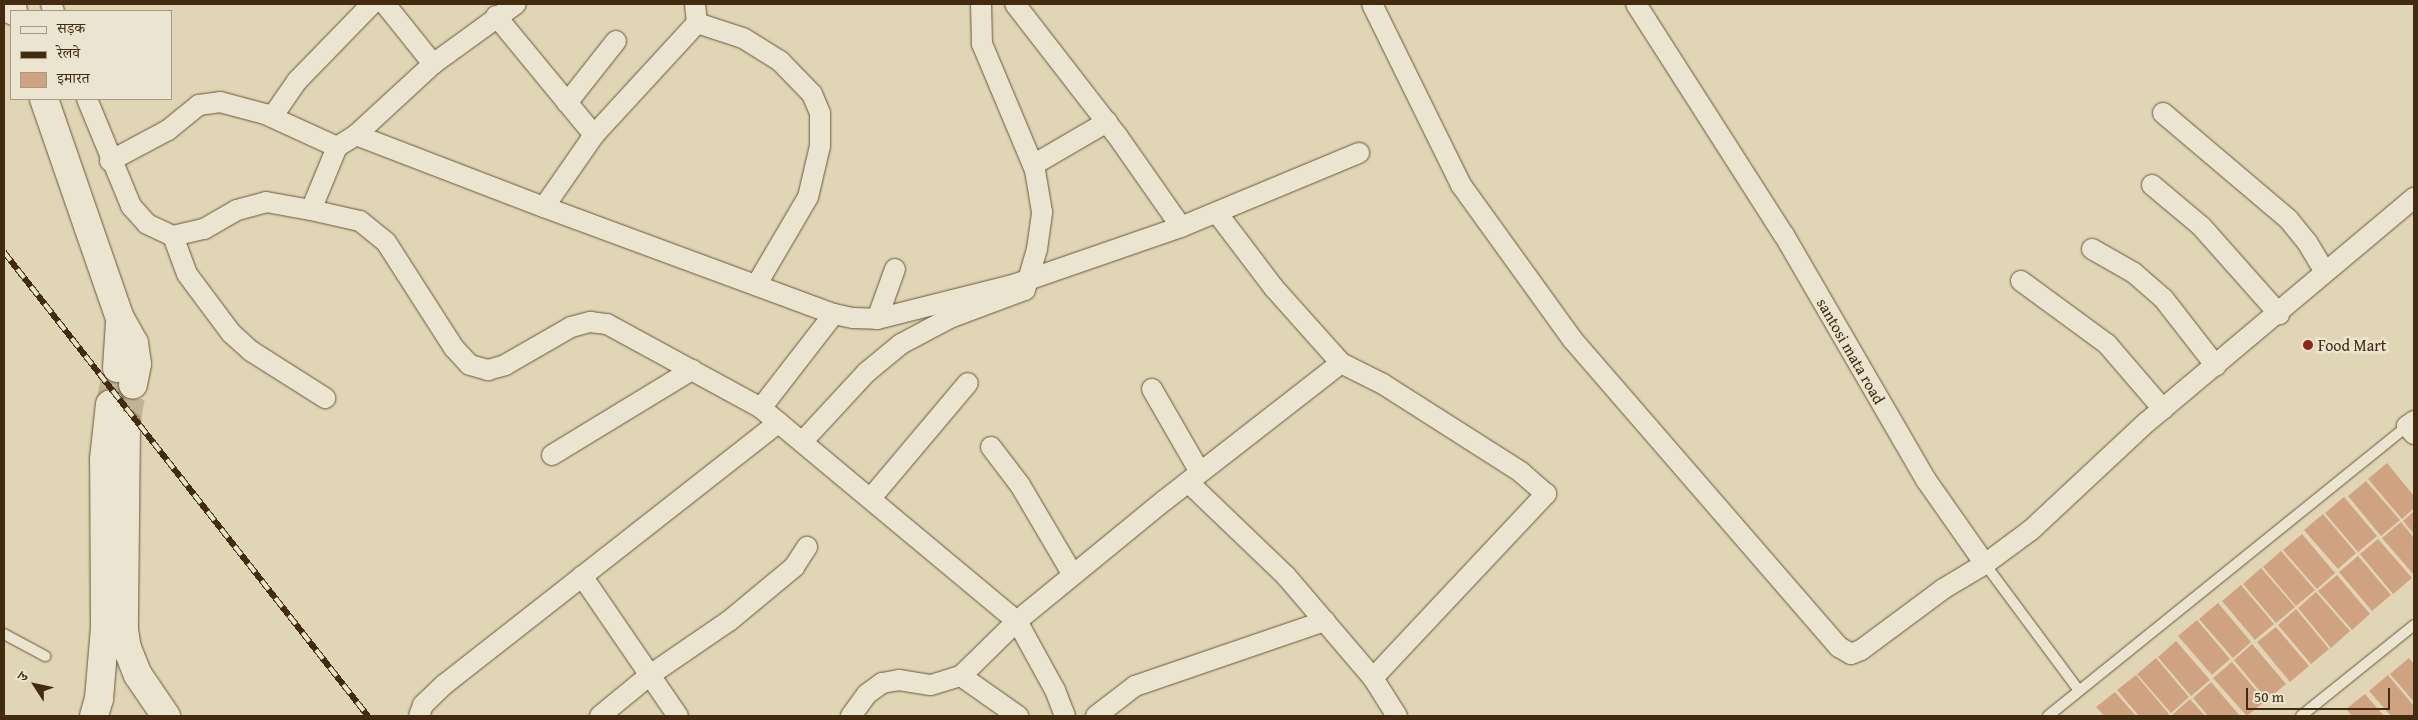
<!DOCTYPE html>
<meta charset="utf-8">
<style>
body{margin:0}
#map{position:relative;width:2418px;height:720px;overflow:hidden;background:#e0d6b6;font-family:"Gentium Book Plus","Noto Serif Devanagari",serif}
div>[style]{position:absolute}
[style*='--x']{left:calc(var(--x)*1px);top:calc(var(--y)*1px);width:calc(var(--w)*1px);rotate:calc(var(--a)*1deg)}
.building>*{inset:0;background:#cfa381}
.secondary-tunnel>*{height:28px;margin-top:-14px;transform-origin:0;background:repeating-linear-gradient(90deg,#c0b494 0 28px,transparent 0 42px)}
.roads{filter:drop-shadow(0 0 1px #6a5638) drop-shadow(0 0 1px #6a5638)}
.service>*{height:10px;margin:-5px;padding:0 5px;transform-origin:5px;border-radius:5px;background:#ebe4d0}
.minor>*{height:20px;margin:-10px;padding:0 10px;transform-origin:10px;border-radius:10px;background:#ebe4d0}
.secondary>*{height:28px;margin:-14px;padding:0 14px;transform-origin:14px;border-radius:14px;background:#ebe4d0}
.rail>*{height:5.5px;margin-top:-2.75px;transform-origin:0;background:repeating-linear-gradient(90deg,#ebe4d0 0 11px,#422b0e 0 22px);box-sizing:border-box;border-block:1px solid #422b0e}
.dots>*{width:14px;height:14px;translate:-50% -50%;box-sizing:border-box;border:2px solid #ebe4d0;border-radius:50%}
span{translate:-50% -50%;white-space:nowrap;text-align:center;line-height:1.15;-webkit-text-stroke:5px #ebe4d0;paint-order:stroke}
.poi-label{font-size:16px;color:#422b0e}
.left{translate:0 -50%;text-align:left}
.street-label{font-size:16px;color:#422b0e}
.frame{position:absolute;inset:0;border:5px solid #422b0e;pointer-events:none}
.legend{position:absolute;left:10px;top:10px;width:162px;height:90px;box-sizing:border-box;background:#ebe4d0;border:1px solid #a79a82;margin:0;padding:6px 9px;list-style:none;font-size:15px;color:#422b0e}
.legend li{display:flex;align-items:center;gap:10px;height:25px}
.legend b{width:25px;border:1px solid #a79a82}
.north{position:absolute;left:10px;top:660px;width:50px;height:50px;-webkit-text-stroke:4px #ebe4d0;paint-order:stroke;rotate:305deg;font-size:14px;font-weight:700;line-height:20px;text-align:center;color:#422b0e}
.north::after{content:'';display:block;margin:auto;width:18px;height:22px;background:#422b0e;clip-path:polygon(50% 0,100% 100%,50% 72%,0 100%)}
.scale{position:absolute;left:2246px;top:688px;width:144px;height:22px;box-sizing:border-box;border:2px solid #422b0e;border-top:0;padding-left:6px;font-size:15px;line-height:18px;white-space:nowrap;color:#422b0e;-webkit-text-stroke:4px #ebe4d0;paint-order:stroke}
</style>
<div id="map">
<div class="building">
<div style="clip-path:polygon(2387px 463px,2414px 496px,2414px 508px,2402px 519px,2368px 479px)"></div>
<div style="clip-path:polygon(2366px 481px,2400px 520px,2381px 536px,2348px 496px)"></div>
<div style="clip-path:polygon(2344px 497px,2377px 536px,2358px 552px,2325px 513px)"></div>
<div style="clip-path:polygon(2414px 511px,2414px 534px,2403px 521px)"></div>
<div style="clip-path:polygon(2323px 514px,2356px 553px,2338px 569px,2304px 530px)"></div>
<div style="clip-path:polygon(2401px 522px,2414px 538px,2414px 575px,2382px 538px)"></div>
<div style="clip-path:polygon(2302px 534px,2335px 573px,2317px 589px,2283px 550px)"></div>
<div style="clip-path:polygon(2378px 539px,2412px 578px,2393px 594px,2360px 554px)"></div>
<div style="clip-path:polygon(2281px 551px,2315px 590px,2296px 606px,2263px 567px)"></div>
<div style="clip-path:polygon(2358px 556px,2391px 595px,2372px 611px,2339px 572px)"></div>
<div style="clip-path:polygon(2261px 568px,2295px 607px,2276px 623px,2243px 584px)"></div>
<div style="clip-path:polygon(2337px 575px,2370px 614px,2352px 630px,2318px 591px)"></div>
<div style="clip-path:polygon(2241px 585px,2274px 624px,2255px 640px,2222px 601px)"></div>
<div style="clip-path:polygon(2316px 592px,2350px 631px,2331px 648px,2298px 608px)"></div>
<div style="clip-path:polygon(2218px 603px,2251px 642px,2233px 658px,2199px 619px)"></div>
<div style="clip-path:polygon(2296px 609px,2329px 649px,2311px 664px,2278px 625px)"></div>
<div style="clip-path:polygon(2197px 620px,2230px 659px,2212px 675px,2178px 636px)"></div>
<div style="clip-path:polygon(2276px 627px,2309px 666px,2290px 682px,2257px 642px)"></div>
<div style="clip-path:polygon(2176px 641px,2210px 680px,2191px 696px,2158px 657px)"></div>
<div style="clip-path:polygon(2252px 644px,2286px 684px,2267px 700px,2234px 660px)"></div>
<div style="clip-path:polygon(2156px 658px,2189px 697px,2171px 713px,2137px 674px)"></div>
<div style="clip-path:polygon(2409px 658px,2414px 664px,2414px 702px,2390px 674px)"></div>
<div style="clip-path:polygon(2232px 662px,2265px 701px,2247px 716px,2213px 678px)"></div>
<div style="clip-path:polygon(2136px 675px,2169px 714px,2166px 716px,2139px 716px,2117px 690px)"></div>
<div style="clip-path:polygon(2388px 675px,2414px 706px,2414px 716px,2391px 716px,2369px 691px)"></div>
<div style="clip-path:polygon(2211px 682px,2240px 716px,2208px 716px,2193px 698px)"></div>
<div style="clip-path:polygon(2115px 692px,2136px 716px,2104px 716px,2096px 707px)"></div>
<div style="clip-path:polygon(2365px 694px,2384px 716px,2352px 716px,2346px 709px)"></div>
<div style="clip-path:polygon(2190px 699px,2205px 716px,2173px 716px,2172px 715px)"></div>
</div>
<div class="secondary-tunnel">
<div style="--x:110;--y:404;--w:37;--a:-79"></div>
<div style="--x:126;--y:425;--w:41;--a:-80.1"></div>
</div>
<div class="roads">
<div class="service">
<div style="--x:1985;--y:564;--w:156;--a:53.4"></div>
<div style="--x:4;--y:634;--w:47;--a:28.2"></div>
<div style="--x:2048;--y:716;--w:461;--a:-38.9"></div>
<div style="--x:2301;--y:716;--w:145;--a:-38.8"></div>
</div>
<div class="minor">
<div style="--x:51;--y:4;--w:8;--a:67"></div>
<div style="--x:385;--y:4;--w:77;--a:51.3"></div>
<div style="--x:433;--y:64;--w:105;--a:137.3"></div>
<div style="--x:356;--y:135;--w:201;--a:21"></div>
<div style="--x:544;--y:207;--w:309;--a:20.3"></div>
<div style="--x:834;--y:314;--w:19;--a:12"></div>
<div style="--x:853;--y:318;--w:24;--a:2"></div>
<div style="--x:877;--y:319;--w:143;--a:-14.1"></div>
<div style="--x:1016;--y:284;--w:175;--a:-19.1"></div>
<div style="--x:1181;--y:227;--w:193;--a:-22.6"></div>
<div style="--x:1015;--y:4;--w:165;--a:52.2"></div>
<div style="--x:1116;--y:134;--w:113;--a:55"></div>
<div style="--x:1372;--y:4;--w:202;--a:63.8"></div>
<div style="--x:1461;--y:185;--w:190;--a:54.2"></div>
<div style="--x:1572;--y:339;--w:408;--a:49.1"></div>
<div style="--x:1839;--y:647;--w:14;--a:30"></div>
<div style="--x:1851;--y:654;--w:11;--a:-22"></div>
<div style="--x:1861;--y:650;--w:102;--a:-36.6"></div>
<div style="--x:1943;--y:589;--w:49;--a:-30.8"></div>
<div style="--x:1985;--y:564;--w:57;--a:-36.5"></div>
<div style="--x:2031;--y:530;--w:158;--a:-43"></div>
<div style="--x:2147;--y:422;--w:349;--a:-40"></div>
<div style="--x:1636;--y:4;--w:274;--a:57.4"></div>
<div style="--x:1784;--y:235;--w:283;--a:59.9"></div>
<div style="--x:1926;--y:480;--w:103;--a:54.9"></div>
<div style="--x:496;--y:16;--w:154;--a:50.5"></div>
<div style="--x:697;--y:23;--w:48;--a:18.1"></div>
<div style="--x:743;--y:38;--w:44;--a:31.9"></div>
<div style="--x:780;--y:61;--w:46;--a:45.9"></div>
<div style="--x:812;--y:94;--w:21;--a:67"></div>
<div style="--x:820;--y:113;--w:33;--a:90"></div>
<div style="--x:820;--y:146;--w:52;--a:103.2"></div>
<div style="--x:808;--y:197;--w:101;--a:120.4"></div>
<div style="--x:433;--y:64;--w:102;--a:-35.9"></div>
<div style="--x:87;--y:99;--w:116;--a:67.6"></div>
<div style="--x:131;--y:206;--w:24;--a:48"></div>
<div style="--x:147;--y:224;--w:29;--a:25"></div>
<div style="--x:173;--y:236;--w:32;--a:-13"></div>
<div style="--x:204;--y:229;--w:38;--a:-30"></div>
<div style="--x:237;--y:210;--w:30;--a:-15"></div>
<div style="--x:266;--y:202;--w:46;--a:10.1"></div>
<div style="--x:567;--y:103;--w:79;--a:-51.7"></div>
<div style="--x:2163;--y:113;--w:165;--a:40.3"></div>
<div style="--x:2289;--y:220;--w:28;--a:51"></div>
<div style="--x:2307;--y:242;--w:35;--a:59"></div>
<div style="--x:272;--y:117;--w:44;--a:-55.2"></div>
<div style="--x:297;--y:81;--w:107;--a:-45.8"></div>
<div style="--x:356;--y:135;--w:22;--a:148"></div>
<div style="--x:337;--y:147;--w:68;--a:112.4"></div>
<div style="--x:311;--y:210;--w:50;--a:12.7"></div>
<div style="--x:360;--y:221;--w:33;--a:39"></div>
<div style="--x:386;--y:242;--w:126;--a:57.3"></div>
<div style="--x:454;--y:348;--w:23;--a:47"></div>
<div style="--x:470;--y:365;--w:19;--a:16"></div>
<div style="--x:488;--y:370;--w:18;--a:-16"></div>
<div style="--x:505;--y:365;--w:76;--a:-29.9"></div>
<div style="--x:571;--y:327;--w:20;--a:-15"></div>
<div style="--x:590;--y:322;--w:17;--a:7"></div>
<div style="--x:607;--y:324;--w:175;--a:28.6"></div>
<div style="--x:761;--y:408;--w:333;--a:39.8"></div>
<div style="--x:1017;--y:621;--w:191;--a:-39.3"></div>
<div style="--x:1165;--y:500;--w:223;--a:-37.9"></div>
<div style="--x:1341;--y:363;--w:101;--a:-131.8"></div>
<div style="--x:1274;--y:288;--w:94;--a:-127.2"></div>
<div style="--x:110;--y:161;--w:66;--a:-28.1"></div>
<div style="--x:168;--y:130;--w:40;--a:-39"></div>
<div style="--x:199;--y:105;--w:21;--a:-8"></div>
<div style="--x:220;--y:102;--w:47;--a:14.9"></div>
<div style="--x:265;--y:114;--w:79;--a:24.6"></div>
<div style="--x:1033;--y:165;--w:86;--a:-30.2"></div>
<div style="--x:2152;--y:185;--w:64;--a:39.9"></div>
<div style="--x:2201;--y:226;--w:118;--a:48.4"></div>
<div style="--x:544;--y:207;--w:88;--a:-55.2"></div>
<div style="--x:594;--y:135;--w:152;--a:-47.4"></div>
<div style="--x:697;--y:23;--w:19;--a:-96"></div>
<div style="--x:173;--y:236;--w:40;--a:69.8"></div>
<div style="--x:187;--y:274;--w:74;--a:53.3"></div>
<div style="--x:231;--y:333;--w:27;--a:42"></div>
<div style="--x:251;--y:351;--w:88;--a:32.4"></div>
<div style="--x:2092;--y:249;--w:48;--a:29.7"></div>
<div style="--x:2134;--y:273;--w:38;--a:41"></div>
<div style="--x:2163;--y:298;--w:86;--a:52.1"></div>
<div style="--x:2021;--y:281;--w:107;--a:36.2"></div>
<div style="--x:2107;--y:344;--w:86;--a:49.3"></div>
<div style="--x:877;--y:319;--w:53;--a:-70.2"></div>
<div style="--x:1152;--y:389;--w:96;--a:60"></div>
<div style="--x:761;--y:408;--w:119;--a:-52.2"></div>
<div style="--x:2414;--y:421;--w:9;--a:144"></div>
<div style="--x:2407;--y:426;--w:11;--a:49"></div>
<div style="--x:803;--y:441;--w:94;--a:-47.2"></div>
<div style="--x:867;--y:372;--w:44;--a:-39.5"></div>
<div style="--x:901;--y:344;--w:55;--a:-28"></div>
<div style="--x:950;--y:318;--w:80;--a:-20.5"></div>
<div style="--x:1025;--y:290;--w:43;--a:-73.7"></div>
<div style="--x:1037;--y:249;--w:37;--a:-82"></div>
<div style="--x:1042;--y:212;--w:43;--a:-99.5"></div>
<div style="--x:1035;--y:170;--w:137;--a:-112.8"></div>
<div style="--x:982;--y:44;--w:40;--a:-91.4"></div>
<div style="--x:991;--y:447;--w:48;--a:52.7"></div>
<div style="--x:1020;--y:485;--w:104;--a:59.5"></div>
<div style="--x:552;--y:455;--w:164;--a:-31.3"></div>
<div style="--x:1188;--y:482;--w:136;--a:43.8"></div>
<div style="--x:1286;--y:576;--w:134;--a:49.5"></div>
<div style="--x:1373;--y:678;--w:253;--a:-46.8"></div>
<div style="--x:1546;--y:494;--w:33;--a:-139"></div>
<div style="--x:1521;--y:472;--w:164;--a:-147.5"></div>
<div style="--x:1383;--y:384;--w:47;--a:-153.4"></div>
<div style="--x:871;--y:498;--w:150;--a:-49.9"></div>
<div style="--x:582;--y:576;--w:170;--a:55.6"></div>
<div style="--x:961;--y:676;--w:70;--a:35.1"></div>
<div style="--x:1373;--y:678;--w:45;--a:57.7"></div>
<div style="--x:419;--y:716;--w:12;--a:-70"></div>
<div style="--x:423;--y:705;--w:30;--a:-44"></div>
<div style="--x:445;--y:684;--w:424;--a:-38.1"></div>
<div style="--x:600;--y:716;--w:65;--a:-39.4"></div>
<div style="--x:650;--y:675;--w:96;--a:-34.4"></div>
<div style="--x:729;--y:621;--w:85;--a:-39.7"></div>
<div style="--x:794;--y:567;--w:24;--a:-57"></div>
<div style="--x:851;--y:716;--w:27;--a:-54"></div>
<div style="--x:867;--y:694;--w:19;--a:-36"></div>
<div style="--x:882;--y:683;--w:17;--a:-10"></div>
<div style="--x:899;--y:680;--w:32;--a:9"></div>
<div style="--x:931;--y:685;--w:31;--a:-17"></div>
<div style="--x:961;--y:676;--w:78;--a:-44.5"></div>
<div style="--x:1017;--y:621;--w:79;--a:61.2"></div>
<div style="--x:1055;--y:690;--w:28;--a:69"></div>
<div style="--x:1096;--y:716;--w:49;--a:-37.6"></div>
<div style="--x:1135;--y:686;--w:201;--a:-18.9"></div>
</div>
<div class="secondary">
<div style="--x:11;--y:4;--w:7;--a:74"></div>
<div style="--x:44;--y:99;--w:232;--a:70.9"></div>
<div style="--x:120;--y:318;--w:29;--a:61"></div>
<div style="--x:134;--y:343;--w:21;--a:82"></div>
<div style="--x:137;--y:364;--w:21;--a:101"></div>
<div style="--x:117;--y:368;--w:46;--a:-86.3"></div>
<div style="--x:126;--y:425;--w:205;--a:90.6"></div>
<div style="--x:124;--y:630;--w:18;--a:81"></div>
<div style="--x:127;--y:648;--w:29;--a:68"></div>
<div style="--x:138;--y:675;--w:50;--a:55.7"></div>
<div style="--x:94;--y:716;--w:18;--a:-74"></div>
<div style="--x:99;--y:699;--w:71;--a:-85.2"></div>
<div style="--x:105;--y:628;--w:169;--a:-90.3"></div>
<div style="--x:104;--y:459;--w:55;--a:-83.8"></div>
</div>
</div>
<div class="rail">
<div style="--x:4;--y:252;--w:590;--a:51.89"></div>
</div>
<div class="dots">
<div style="left:2308px;top:345px;background:#8f2418"></div>
</div>
<div class="poi-label">
<span class="left" style="left:2318px;top:345px">Food Mart</span>
</div>
<div class="street-label">
<span style="left:1851px;top:351px;rotate:60deg">santosi mata road</span>
</div>
<div class="frame"></div>
<ul class="legend">
<li><b style="height:6px;background:#ebe4d0"></b>सड़क</li>
<li><b style="height:6px;background:#422b0e"></b>रेलवे</li>
<li><b style="height:14px;background:#cfa381"></b>इमारत</li>
</ul>
<div class="north">उ</div>
<div class="scale">50 m</div>
</div>
